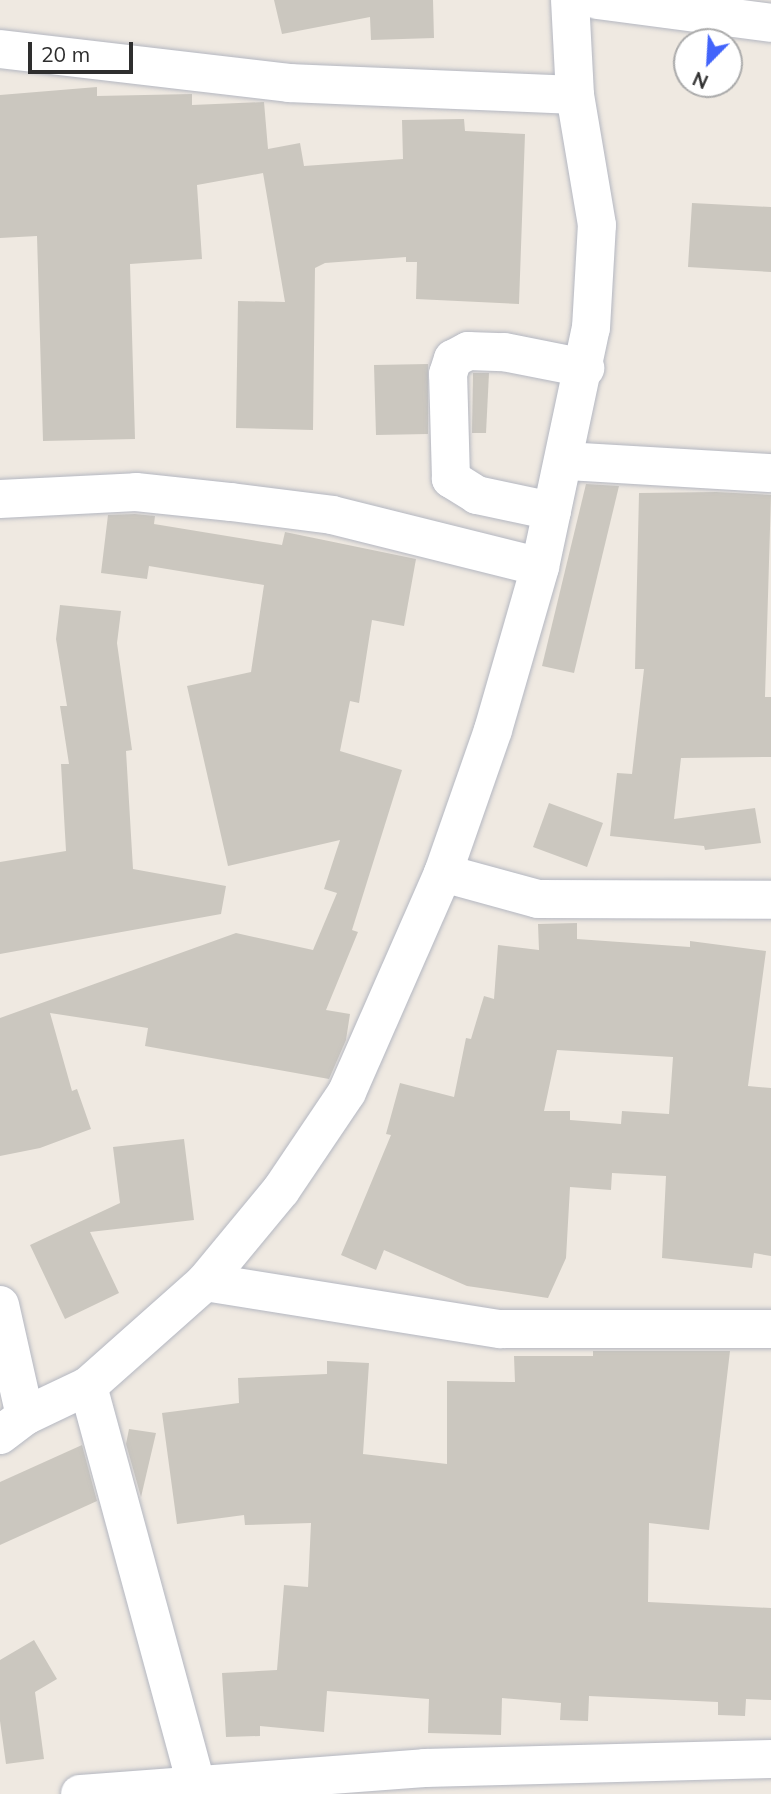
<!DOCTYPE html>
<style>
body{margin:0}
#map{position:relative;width:771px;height:1794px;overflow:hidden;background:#efe9e1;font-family:Mulish,sans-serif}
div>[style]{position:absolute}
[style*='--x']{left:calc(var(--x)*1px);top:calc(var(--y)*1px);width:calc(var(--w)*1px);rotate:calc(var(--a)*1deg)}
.building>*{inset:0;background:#cbc7bf}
.roads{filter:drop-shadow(0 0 2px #b4b7c1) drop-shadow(0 0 2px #b4b7c1)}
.minor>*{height:38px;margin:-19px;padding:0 19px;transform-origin:19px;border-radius:19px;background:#fff}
span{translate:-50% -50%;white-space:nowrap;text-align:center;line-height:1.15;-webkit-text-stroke:6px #fff;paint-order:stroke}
.north{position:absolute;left:673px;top:28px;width:70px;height:70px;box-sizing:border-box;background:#fff;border:2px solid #ababab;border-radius:50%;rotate:204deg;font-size:19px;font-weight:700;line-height:28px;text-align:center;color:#2e2e2e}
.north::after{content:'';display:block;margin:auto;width:24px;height:32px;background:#4264fb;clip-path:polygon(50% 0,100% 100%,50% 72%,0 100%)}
.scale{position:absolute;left:28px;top:42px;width:105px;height:32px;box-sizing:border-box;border:4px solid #2e2e2e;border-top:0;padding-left:9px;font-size:21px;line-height:24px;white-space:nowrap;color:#2e2e2e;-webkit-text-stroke:5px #fff;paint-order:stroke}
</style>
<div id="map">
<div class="building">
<div style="clip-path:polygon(274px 0,433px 0,434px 38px,371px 40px,370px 17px,282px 34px)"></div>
<div style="clip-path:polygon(97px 87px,97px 96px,192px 94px,192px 105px,264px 102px,268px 149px,300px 143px,304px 166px,403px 159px,402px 120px,464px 119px,465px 131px,525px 134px,519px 304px,416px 299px,417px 262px,406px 262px,406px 257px,325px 263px,315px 268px,313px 430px,236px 428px,238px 301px,285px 302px,263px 173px,197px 185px,202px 259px,130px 264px,135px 439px,43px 441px,37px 236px,0 238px,0 95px)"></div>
<div style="clip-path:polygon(692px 203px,771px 207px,771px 272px,688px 267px)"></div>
<div style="clip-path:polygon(428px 364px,428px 434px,376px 435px,374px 365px)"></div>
<div style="clip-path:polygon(473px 373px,489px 373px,486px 433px,472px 433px)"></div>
<div style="clip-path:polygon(586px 484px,619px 486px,574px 673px,542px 666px)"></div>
<div style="clip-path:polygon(716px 492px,771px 495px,765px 697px,771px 697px,771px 757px,681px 758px,674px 819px,755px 808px,761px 843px,705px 850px,704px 846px,610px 836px,617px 773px,632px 774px,644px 669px,635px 669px,639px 493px)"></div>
<div style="clip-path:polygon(135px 514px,155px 516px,154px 524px,282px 545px,285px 532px,416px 559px,404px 626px,372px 620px,359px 703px,350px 701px,340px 751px,402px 770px,352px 930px,358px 932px,326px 1010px,350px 1014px,346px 1040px,329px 1079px,145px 1046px,148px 1028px,50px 1013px,72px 1091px,77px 1089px,91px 1129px,40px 1148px,0 1156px,0 1018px,236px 933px,313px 950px,337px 893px,324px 889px,340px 840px,228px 866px,187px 686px,251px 672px,264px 585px,149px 566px,147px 579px,101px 573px,108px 515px)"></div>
<div style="clip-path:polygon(60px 605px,121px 611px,117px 643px,132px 750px,126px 751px,133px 869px,226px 886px,221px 914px,0 954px,0 862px,66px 851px,61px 764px,69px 764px,60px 706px,67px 706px,56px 639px)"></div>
<div style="clip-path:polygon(549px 803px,603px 823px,587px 867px,533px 847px)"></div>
<div style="clip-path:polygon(evenodd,577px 923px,577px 939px,690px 947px,690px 941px,766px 951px,748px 1086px,771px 1088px,771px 1256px,754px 1253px,752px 1268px,662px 1258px,666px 1176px,612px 1173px,611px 1190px,570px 1187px,566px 1258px,548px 1298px,467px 1286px,384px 1250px,376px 1270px,341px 1255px,391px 1135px,386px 1134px,400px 1083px,454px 1097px,466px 1038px,471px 1039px,484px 996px,494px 999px,498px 945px,539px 950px,538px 924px,577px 923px,557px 1050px,673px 1057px,669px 1114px,622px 1111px,621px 1124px,570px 1120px,570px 1111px,544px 1111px,557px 1050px)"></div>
<div style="clip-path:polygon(184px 1139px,194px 1220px,90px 1232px,119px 1293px,65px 1319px,30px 1245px,120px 1203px,113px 1147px)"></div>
<div style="clip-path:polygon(593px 1351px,730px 1351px,709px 1530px,649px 1523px,648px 1602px,771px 1608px,771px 1700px,746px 1699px,745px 1716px,718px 1715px,718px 1702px,589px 1696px,588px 1721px,560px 1720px,561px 1703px,502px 1698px,501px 1735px,428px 1733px,429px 1699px,327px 1691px,324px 1732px,260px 1726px,260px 1736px,226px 1737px,222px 1673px,277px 1670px,284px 1585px,308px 1587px,311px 1523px,245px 1525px,244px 1515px,177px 1524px,162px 1413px,239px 1403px,238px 1378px,327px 1374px,327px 1361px,369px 1363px,363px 1454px,447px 1464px,447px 1381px,515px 1382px,514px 1356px,593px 1356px)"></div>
<div style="clip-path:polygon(129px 1429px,156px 1433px,141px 1497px,126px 1444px)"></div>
<div style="clip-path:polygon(82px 1445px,97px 1501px,0 1545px,0 1482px)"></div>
<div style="clip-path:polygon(34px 1640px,57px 1679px,35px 1692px,44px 1759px,6px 1764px,0 1721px,0 1660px)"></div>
</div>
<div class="roads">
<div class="minor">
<div style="--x:597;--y:0;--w:176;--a:7.5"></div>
<div style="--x:0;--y:49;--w:291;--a:6.7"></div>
<div style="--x:289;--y:83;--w:286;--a:2.4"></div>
<div style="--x:566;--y:461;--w:205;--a:3.4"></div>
<div style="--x:0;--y:499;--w:136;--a:-2.9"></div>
<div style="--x:136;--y:492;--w:96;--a:6"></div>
<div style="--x:231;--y:502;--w:102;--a:7.3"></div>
<div style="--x:332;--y:515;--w:214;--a:14"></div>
<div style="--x:552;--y:511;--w:77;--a:-168"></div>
<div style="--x:477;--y:495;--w:31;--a:-148"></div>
<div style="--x:451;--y:479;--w:105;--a:-91.6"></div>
<div style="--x:448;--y:374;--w:16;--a:-72"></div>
<div style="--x:453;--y:359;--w:17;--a:-28"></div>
<div style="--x:468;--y:351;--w:36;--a:2"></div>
<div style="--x:504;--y:352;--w:83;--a:11.2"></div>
<div style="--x:443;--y:873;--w:98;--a:15.3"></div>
<div style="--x:538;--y:899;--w:233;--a:0.2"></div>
<div style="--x:205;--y:1282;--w:299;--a:9.1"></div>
<div style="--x:500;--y:1329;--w:271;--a:0"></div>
<div style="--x:0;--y:1305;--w:114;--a:77.3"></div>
<div style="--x:88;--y:1386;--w:423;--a:74.8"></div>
<div style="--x:0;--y:1435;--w:31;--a:-37"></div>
<div style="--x:25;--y:1416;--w:70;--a:-25.5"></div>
<div style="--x:88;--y:1386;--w:157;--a:-41.6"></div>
<div style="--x:205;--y:1282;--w:119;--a:-50.4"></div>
<div style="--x:281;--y:1190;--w:118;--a:-56"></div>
<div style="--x:347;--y:1092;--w:239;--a:-66.3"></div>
<div style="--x:443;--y:873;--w:151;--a:-70.7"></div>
<div style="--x:493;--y:730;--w:170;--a:-73.9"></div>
<div style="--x:540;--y:567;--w:244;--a:-78"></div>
<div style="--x:591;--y:328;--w:103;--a:-86.7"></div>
<div style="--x:597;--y:225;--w:132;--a:-99.6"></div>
<div style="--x:575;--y:95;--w:95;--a:-93"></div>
<div style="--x:80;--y:1794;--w:346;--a:-4.3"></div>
<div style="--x:425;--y:1768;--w:346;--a:-1.5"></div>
</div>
</div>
<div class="north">N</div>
<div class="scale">20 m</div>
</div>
